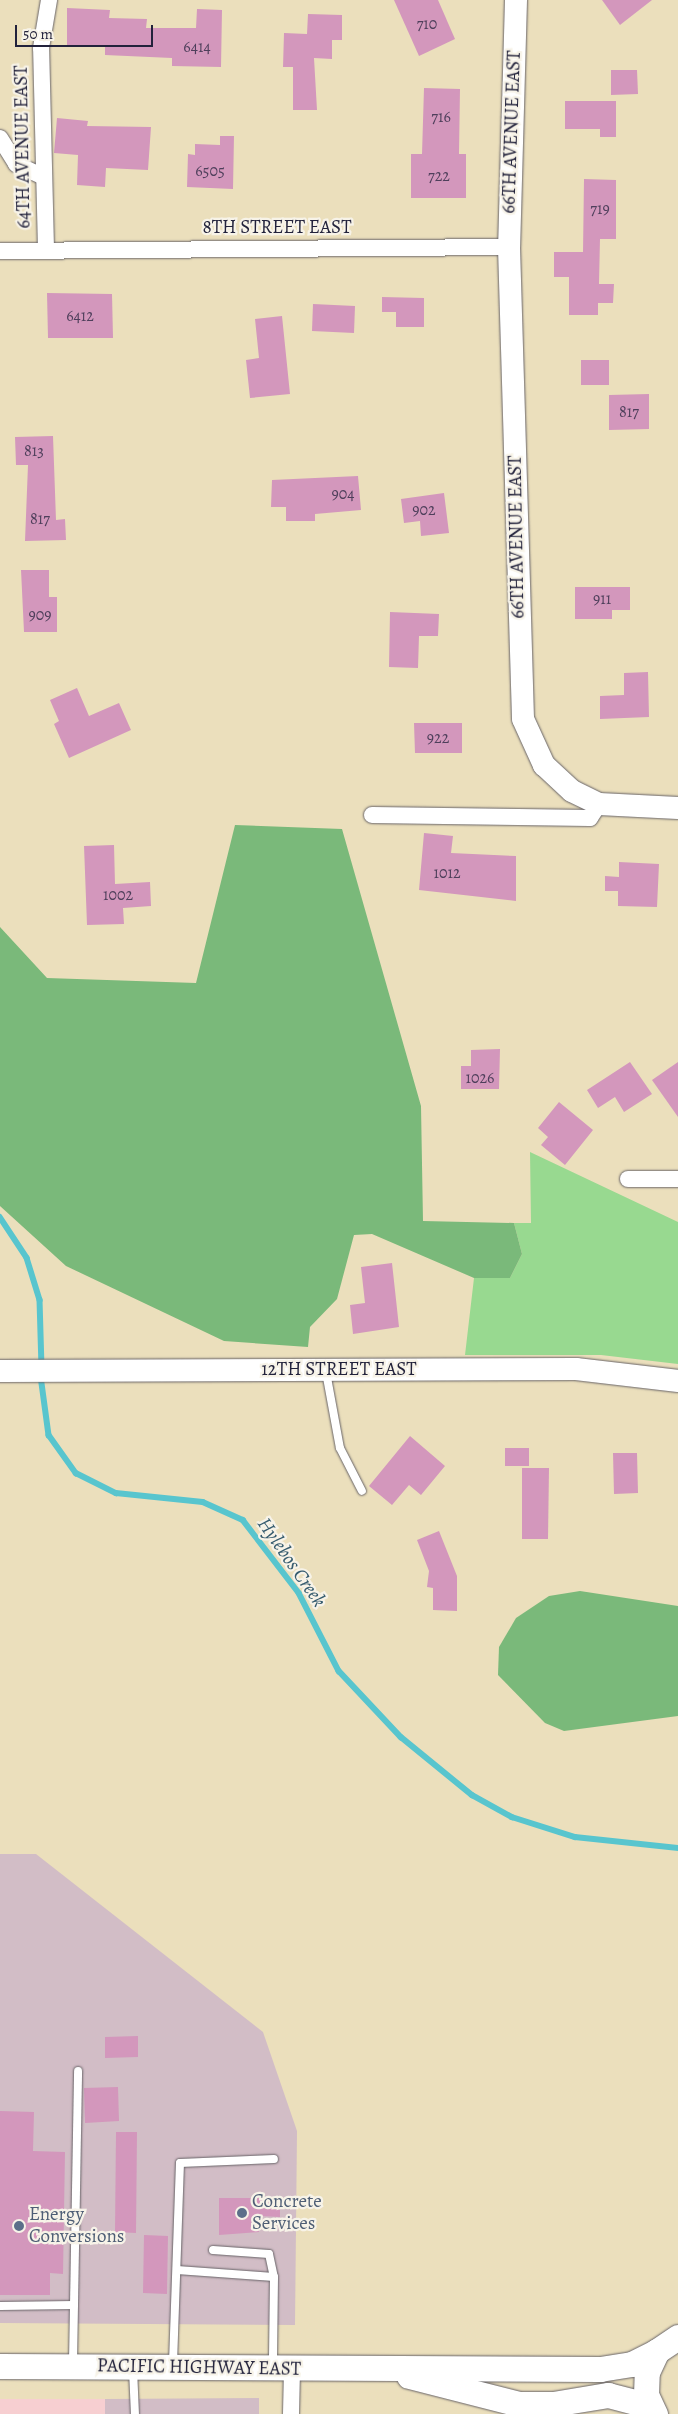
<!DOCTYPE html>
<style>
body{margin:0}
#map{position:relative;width:678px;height:2414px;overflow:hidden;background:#ebdfbc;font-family:Alegreya,serif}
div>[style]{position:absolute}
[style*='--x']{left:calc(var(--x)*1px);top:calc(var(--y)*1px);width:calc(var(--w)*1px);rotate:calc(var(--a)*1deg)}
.built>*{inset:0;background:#f7cfd1}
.industrial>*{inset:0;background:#d2bdc6}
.green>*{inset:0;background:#98d990}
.forest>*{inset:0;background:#7ab97a}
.stream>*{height:5.5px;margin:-2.75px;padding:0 2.75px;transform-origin:2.75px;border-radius:2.75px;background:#58c5ce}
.building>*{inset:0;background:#d397bc}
.roads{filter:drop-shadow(0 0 1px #686468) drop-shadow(0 0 1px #686468)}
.lane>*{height:8px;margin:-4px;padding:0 4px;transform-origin:4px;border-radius:4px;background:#fff}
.street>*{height:16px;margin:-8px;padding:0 8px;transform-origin:8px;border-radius:8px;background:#fff}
.secondary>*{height:22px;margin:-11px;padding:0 11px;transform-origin:11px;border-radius:11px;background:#fff}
.primary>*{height:25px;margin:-12.5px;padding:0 12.5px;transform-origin:12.5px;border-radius:12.5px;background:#fff}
.dots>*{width:14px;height:14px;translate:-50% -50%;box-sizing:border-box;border:2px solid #f7f3e8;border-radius:50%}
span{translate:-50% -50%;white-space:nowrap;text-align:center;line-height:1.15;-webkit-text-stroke:4.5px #f7f3e8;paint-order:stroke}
.number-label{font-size:16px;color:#4e3f5b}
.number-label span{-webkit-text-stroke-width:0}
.street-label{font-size:19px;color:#22223b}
.service-label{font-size:19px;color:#4e5e75}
.left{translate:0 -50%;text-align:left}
.water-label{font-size:20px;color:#355b6e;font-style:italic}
.scale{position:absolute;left:15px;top:25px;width:138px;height:22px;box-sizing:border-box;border:2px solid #22223b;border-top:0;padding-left:6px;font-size:15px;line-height:18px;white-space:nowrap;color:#22223b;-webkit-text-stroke:4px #f7f3e8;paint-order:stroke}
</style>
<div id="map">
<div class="built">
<div style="clip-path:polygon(0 2399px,105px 2399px,105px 2414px,0 2414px)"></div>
</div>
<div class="industrial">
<div style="clip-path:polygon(0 1854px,36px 1854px,263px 2032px,297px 2131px,295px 2325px,0 2323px)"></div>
<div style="clip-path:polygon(259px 2398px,259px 2414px,105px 2414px,105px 2399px)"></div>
</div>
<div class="green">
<div style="clip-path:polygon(530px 1152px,678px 1222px,678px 1364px,601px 1355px,465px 1355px,474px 1278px,510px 1278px,522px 1254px,514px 1223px,531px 1223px)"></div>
</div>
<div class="forest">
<div style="clip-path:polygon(235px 825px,342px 829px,421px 1106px,423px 1221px,514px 1223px,522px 1254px,510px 1278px,474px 1278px,372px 1234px,354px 1235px,337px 1299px,310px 1327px,308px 1347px,224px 1341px,66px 1266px,0 1206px,0 927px,47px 978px,196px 983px)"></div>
<div style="clip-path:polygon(580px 1591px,678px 1606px,678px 1716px,564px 1731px,545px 1723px,498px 1675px,499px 1647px,516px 1618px,549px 1596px)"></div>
</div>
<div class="stream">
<div style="--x:0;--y:1217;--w:49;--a:56.6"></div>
<div style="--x:27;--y:1258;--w:44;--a:72.8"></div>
<div style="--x:40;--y:1300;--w:67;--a:88.3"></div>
<div style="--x:41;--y:1376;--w:60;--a:82.3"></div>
<div style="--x:49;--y:1435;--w:47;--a:54.6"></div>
<div style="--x:76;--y:1473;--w:45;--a:26.6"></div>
<div style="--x:116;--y:1493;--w:87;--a:5.9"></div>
<div style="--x:203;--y:1502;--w:44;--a:24.2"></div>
<div style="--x:243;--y:1520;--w:92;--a:52.5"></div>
<div style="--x:299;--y:1593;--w:88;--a:62.9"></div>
<div style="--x:339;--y:1671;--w:91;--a:46.8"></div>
<div style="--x:401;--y:1737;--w:92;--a:39.2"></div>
<div style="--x:472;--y:1795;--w:46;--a:28.8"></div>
<div style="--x:512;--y:1817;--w:66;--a:17.6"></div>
<div style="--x:575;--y:1837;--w:104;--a:6.1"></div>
</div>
<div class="building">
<div style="clip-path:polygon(394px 0,438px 0,455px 39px,419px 56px)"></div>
<div style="clip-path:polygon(602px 0,652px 0,620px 25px)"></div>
<div style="clip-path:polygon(67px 8px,110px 10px,109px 18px,147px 19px,146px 28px,196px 28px,197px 9px,222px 10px,221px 67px,172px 66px,172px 58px,105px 55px,105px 46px,67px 45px)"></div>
<div style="clip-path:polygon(308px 14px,342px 15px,342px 40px,332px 40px,332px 59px,314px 58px,317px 110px,293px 110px,293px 67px,283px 67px,284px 33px,307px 34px)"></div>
<div style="clip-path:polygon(611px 70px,637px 70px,638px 94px,611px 95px)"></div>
<div style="clip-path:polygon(424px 88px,460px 89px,459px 154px,466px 154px,466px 198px,411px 198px,411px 154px,422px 154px)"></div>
<div style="clip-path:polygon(565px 101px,616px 101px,616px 137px,600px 137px,600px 129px,565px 129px)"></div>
<div style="clip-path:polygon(57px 118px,88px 121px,87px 126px,151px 127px,148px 170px,106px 168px,105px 187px,77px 185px,78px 155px,54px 153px)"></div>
<div style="clip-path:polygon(220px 136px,234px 136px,233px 189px,187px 187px,188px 154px,195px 155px,195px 144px,220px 145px)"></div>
<div style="clip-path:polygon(584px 179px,616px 180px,616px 239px,600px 239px,599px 284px,614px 284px,613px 303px,598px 303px,598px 315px,569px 315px,569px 277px,554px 277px,554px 252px,583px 252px)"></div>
<div style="clip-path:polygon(47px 293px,112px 294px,113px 338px,48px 338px)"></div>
<div style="clip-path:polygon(382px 297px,424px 298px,424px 327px,396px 327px,396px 312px,382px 312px)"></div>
<div style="clip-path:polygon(313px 304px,355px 306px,354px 333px,312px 331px)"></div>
<div style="clip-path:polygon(282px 316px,290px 394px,250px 398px,246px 360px,259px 358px,255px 319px)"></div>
<div style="clip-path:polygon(581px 360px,609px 360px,609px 385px,581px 385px)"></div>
<div style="clip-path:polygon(649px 394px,649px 429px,609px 430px,609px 395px)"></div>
<div style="clip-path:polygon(53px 436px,56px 520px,65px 519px,66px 540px,25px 541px,28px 465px,16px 465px,15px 437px)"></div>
<div style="clip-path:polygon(358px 476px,361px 510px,315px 514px,315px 521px,286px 521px,286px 507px,271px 507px,272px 480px)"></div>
<div style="clip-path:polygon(444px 493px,449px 533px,421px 536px,420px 521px,404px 523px,401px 499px)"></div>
<div style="clip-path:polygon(21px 570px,49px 570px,49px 597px,57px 597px,57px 632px,24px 632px)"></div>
<div style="clip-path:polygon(575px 587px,630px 587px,630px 610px,612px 610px,612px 619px,575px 619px)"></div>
<div style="clip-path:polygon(390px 612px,439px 614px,438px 636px,419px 636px,418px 668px,389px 667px)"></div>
<div style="clip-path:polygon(648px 672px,649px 717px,600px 719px,600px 696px,624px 695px,624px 673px)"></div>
<div style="clip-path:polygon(77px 688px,89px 716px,119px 703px,131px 730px,69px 758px,54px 724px,59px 721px,50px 700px)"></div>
<div style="clip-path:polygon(414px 723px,462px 723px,462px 753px,415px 753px)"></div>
<div style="clip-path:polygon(424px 833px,453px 836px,451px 853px,516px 856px,516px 901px,419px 890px)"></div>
<div style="clip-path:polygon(114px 845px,115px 884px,150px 882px,151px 906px,123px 908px,124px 924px,87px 925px,84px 846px)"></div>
<div style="clip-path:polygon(619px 862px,659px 864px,657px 907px,618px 906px,618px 891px,605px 891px,605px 876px,619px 877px)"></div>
<div style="clip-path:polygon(500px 1049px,499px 1089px,461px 1089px,461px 1066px,471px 1066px,471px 1050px)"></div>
<div style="clip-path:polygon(630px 1062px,652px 1094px,624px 1112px,615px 1097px,598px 1108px,587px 1090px)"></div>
<div style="clip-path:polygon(678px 1062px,678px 1117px,652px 1080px)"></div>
<div style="clip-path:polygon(559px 1102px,593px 1130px,565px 1165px,541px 1145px,548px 1137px,538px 1128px)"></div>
<div style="clip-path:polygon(392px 1263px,399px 1327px,353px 1334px,350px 1305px,365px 1303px,361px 1267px)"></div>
<div style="clip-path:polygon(410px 1436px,445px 1466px,421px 1495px,409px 1485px,392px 1505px,369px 1486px)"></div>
<div style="clip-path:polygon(505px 1448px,529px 1448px,529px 1466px,505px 1466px)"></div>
<div style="clip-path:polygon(613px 1453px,637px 1453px,638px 1493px,614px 1494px)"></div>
<div style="clip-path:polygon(522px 1468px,549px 1468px,548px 1539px,522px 1539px)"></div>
<div style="clip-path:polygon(439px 1531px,457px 1576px,457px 1611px,433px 1610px,433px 1588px,427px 1587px,429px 1571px,417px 1540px)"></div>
<div style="clip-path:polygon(138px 2036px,138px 2057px,105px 2058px,105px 2037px)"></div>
<div style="clip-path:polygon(118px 2087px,119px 2121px,85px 2123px,84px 2088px)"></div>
<div style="clip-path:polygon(0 2111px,34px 2112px,33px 2151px,65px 2152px,63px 2274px,50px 2273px,50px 2295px,0 2295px)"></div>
<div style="clip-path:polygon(116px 2132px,137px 2132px,136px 2233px,115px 2232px)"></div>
<div style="clip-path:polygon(219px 2198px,280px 2198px,280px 2217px,260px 2216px,259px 2232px,219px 2235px)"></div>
<div style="clip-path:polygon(144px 2235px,168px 2236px,167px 2294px,143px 2293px)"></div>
</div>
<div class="roads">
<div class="lane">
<div style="--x:326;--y:1372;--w:77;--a:79.6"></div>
<div style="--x:340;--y:1448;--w:48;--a:62.9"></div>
<div style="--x:213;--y:2250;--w:56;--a:4.1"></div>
<div style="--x:269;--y:2254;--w:24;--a:78"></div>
<div style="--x:177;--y:2270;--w:97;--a:4.1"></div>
<div style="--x:274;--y:2277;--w:87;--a:90.7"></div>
<div style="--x:74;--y:2305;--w:234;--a:-89"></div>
<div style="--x:0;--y:2306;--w:74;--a:-0.8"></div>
<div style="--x:74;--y:2305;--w:57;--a:91"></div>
<div style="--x:173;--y:2363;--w:200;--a:-88"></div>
<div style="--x:180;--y:2163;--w:94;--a:-2.4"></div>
<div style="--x:133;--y:2369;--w:45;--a:87.5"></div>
</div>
<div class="street">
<div style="--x:0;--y:138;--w:31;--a:58"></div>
<div style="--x:16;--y:164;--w:29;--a:25"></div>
<div style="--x:46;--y:249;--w:201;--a:-91.4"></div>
<div style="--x:41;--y:48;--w:49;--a:-80.5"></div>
<div style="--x:0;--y:251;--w:509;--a:-0.45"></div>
<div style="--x:372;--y:815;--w:218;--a:0.8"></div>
<div style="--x:590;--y:818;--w:17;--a:-57"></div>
<div style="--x:628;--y:1179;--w:50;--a:0"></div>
<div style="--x:291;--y:2414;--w:45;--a:-88.7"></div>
</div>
<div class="secondary">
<div style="--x:516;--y:0;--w:247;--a:91.6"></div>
<div style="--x:509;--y:247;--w:472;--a:88.3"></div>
<div style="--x:523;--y:719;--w:51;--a:65.5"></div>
<div style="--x:544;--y:765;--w:38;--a:43"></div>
<div style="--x:572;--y:791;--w:30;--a:26"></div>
<div style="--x:599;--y:804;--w:79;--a:2.9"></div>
<div style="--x:0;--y:1371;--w:576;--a:-0.2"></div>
<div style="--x:576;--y:1369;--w:103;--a:6.7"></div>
</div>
<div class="primary">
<div style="--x:0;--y:2366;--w:600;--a:0.29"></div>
<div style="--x:600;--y:2369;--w:32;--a:-9"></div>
<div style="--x:632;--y:2364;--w:28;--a:-27"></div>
<div style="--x:409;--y:2376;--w:114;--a:14.3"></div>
<div style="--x:519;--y:2404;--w:34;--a:0"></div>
<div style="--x:553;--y:2404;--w:56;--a:-9.3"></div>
<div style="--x:608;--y:2395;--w:43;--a:14.7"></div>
<div style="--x:655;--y:2414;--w:21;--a:-115"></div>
<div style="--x:646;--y:2395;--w:23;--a:-88"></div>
<div style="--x:647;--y:2372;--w:23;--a:-65"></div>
<div style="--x:657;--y:2351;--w:25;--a:-34"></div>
</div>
</div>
<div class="dots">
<div style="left:242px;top:2213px;background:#5c6f8a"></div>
<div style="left:19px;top:2226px;background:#5c6f8a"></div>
</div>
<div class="number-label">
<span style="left:427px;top:24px">710</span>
<span style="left:197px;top:47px">6414</span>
<span style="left:441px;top:117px">716</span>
<span style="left:210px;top:171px">6505</span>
<span style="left:439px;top:176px">722</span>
<span style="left:600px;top:209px">719</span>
<span style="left:80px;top:316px">6412</span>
<span style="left:629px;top:412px">817</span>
<span style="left:34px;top:451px">813</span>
<span style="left:343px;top:494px">904</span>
<span style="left:424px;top:510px">902</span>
<span style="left:40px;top:519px">817</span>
<span style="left:602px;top:599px">911</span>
<span style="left:40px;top:615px">909</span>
<span style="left:438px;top:738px">922</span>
<span style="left:447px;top:873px">1012</span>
<span style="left:118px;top:895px">1002</span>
<span style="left:480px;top:1078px">1026</span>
</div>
<div class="street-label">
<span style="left:512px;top:132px;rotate:-88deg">66TH AVENUE EAST</span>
<span style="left:23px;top:147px;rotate:-91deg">64TH AVENUE EAST</span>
<span style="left:277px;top:228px">8TH STREET EAST</span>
<span style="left:517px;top:537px;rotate:-91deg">66TH AVENUE EAST</span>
<span style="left:339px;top:1370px">12TH STREET EAST</span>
<span style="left:199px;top:2368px;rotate:1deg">PACIFIC HIGHWAY EAST</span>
</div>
<div class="service-label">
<span class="left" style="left:252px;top:2213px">Concrete<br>Services</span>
<span class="left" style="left:29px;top:2226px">Energy<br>Conversions</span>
</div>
<div class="water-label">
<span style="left:292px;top:1562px;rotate:55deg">Hylebos Creek</span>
</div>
<div class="scale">50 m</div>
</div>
